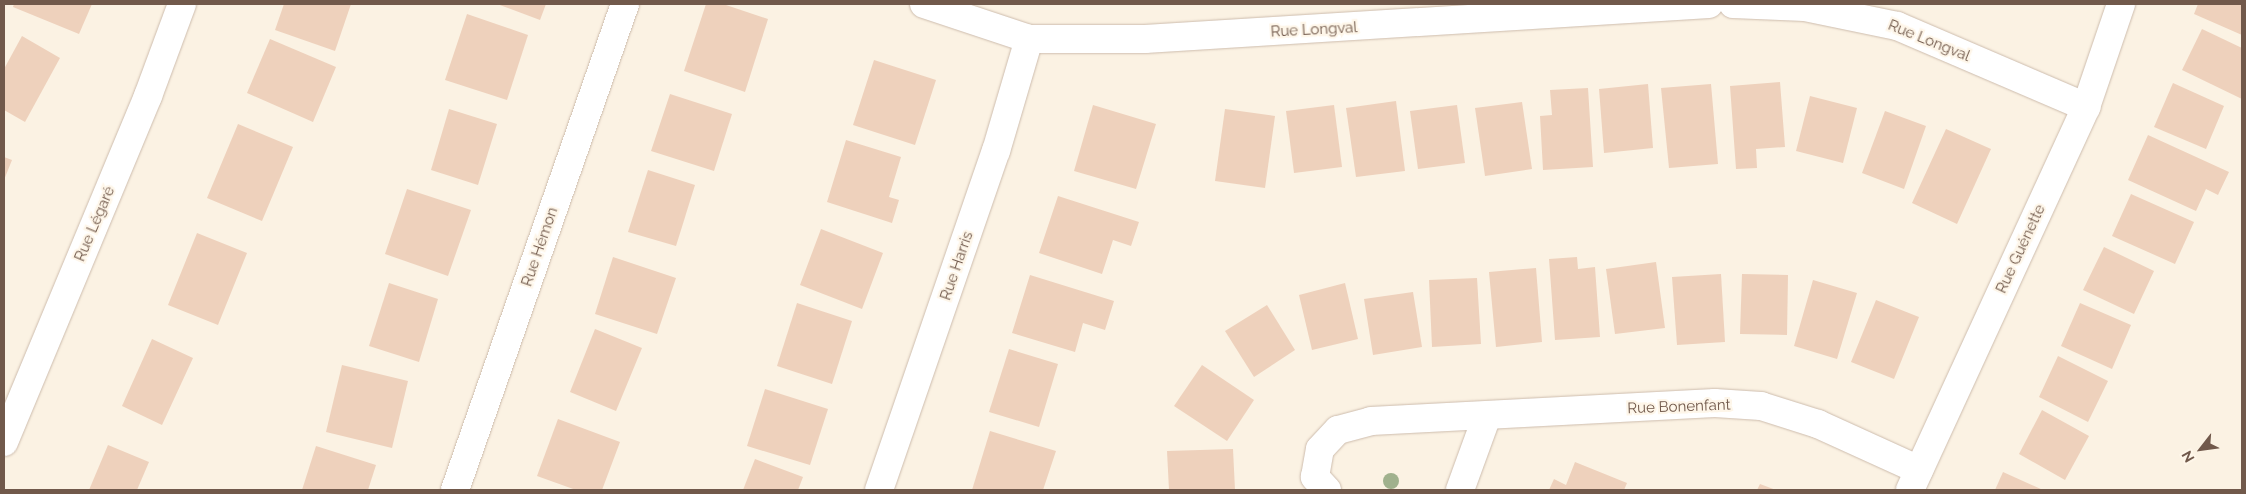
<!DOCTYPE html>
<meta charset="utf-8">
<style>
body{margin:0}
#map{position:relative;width:2246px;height:494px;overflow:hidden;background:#fbf2e3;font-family:Raleway,sans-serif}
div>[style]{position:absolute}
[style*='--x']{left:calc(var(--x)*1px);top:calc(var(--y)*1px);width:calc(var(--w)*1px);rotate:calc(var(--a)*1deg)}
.building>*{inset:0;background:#eed1bc}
.roads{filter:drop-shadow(0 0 1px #cdbcad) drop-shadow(0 0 1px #cdbcad)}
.minor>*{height:28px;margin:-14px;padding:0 14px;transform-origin:14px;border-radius:14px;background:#fff}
.trees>*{width:16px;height:16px;margin:-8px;border-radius:50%;background:#a0b18d}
span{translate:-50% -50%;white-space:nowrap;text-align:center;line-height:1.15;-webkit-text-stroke:4.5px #fef6e9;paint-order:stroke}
.street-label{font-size:15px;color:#71594b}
.frame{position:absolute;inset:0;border:5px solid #71594b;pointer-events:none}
.north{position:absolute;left:2176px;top:424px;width:50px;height:50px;-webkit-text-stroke:4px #fef6e9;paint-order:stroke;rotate:240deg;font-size:14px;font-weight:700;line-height:20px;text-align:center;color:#71594b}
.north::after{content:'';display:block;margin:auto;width:18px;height:22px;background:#71594b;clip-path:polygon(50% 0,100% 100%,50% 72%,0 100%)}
</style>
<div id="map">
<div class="building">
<div style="clip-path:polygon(14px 4px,92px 4px,79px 34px,13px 7px)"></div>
<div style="clip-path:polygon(284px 4px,351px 4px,335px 51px,275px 30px)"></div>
<div style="clip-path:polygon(497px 4px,546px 4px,540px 20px)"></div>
<div style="clip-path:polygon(706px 4px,723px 4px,768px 19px,745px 92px,684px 71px)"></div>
<div style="clip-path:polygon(2198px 4px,2242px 4px,2242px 35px,2194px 14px)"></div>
<div style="clip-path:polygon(467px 14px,528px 35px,507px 100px,445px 80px)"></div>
<div style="clip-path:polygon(2202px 29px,2242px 48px,2242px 99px,2182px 70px)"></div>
<div style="clip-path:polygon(22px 36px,60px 58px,25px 122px,4px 110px,4px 69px)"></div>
<div style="clip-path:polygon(270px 39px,336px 67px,313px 122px,247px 93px)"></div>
<div style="clip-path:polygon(874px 60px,936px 80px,915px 145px,853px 125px)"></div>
<div style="clip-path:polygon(1780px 82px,1785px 147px,1756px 149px,1757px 168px,1736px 169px,1730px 86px)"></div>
<div style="clip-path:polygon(2173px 83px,2224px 106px,2206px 149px,2154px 127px)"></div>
<div style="clip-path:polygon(1648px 84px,1653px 148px,1604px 153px,1599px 89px)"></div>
<div style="clip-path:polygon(1711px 84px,1718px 164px,1669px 168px,1661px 88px)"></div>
<div style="clip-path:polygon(1588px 88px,1593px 167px,1543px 170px,1540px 116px,1552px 115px,1550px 90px)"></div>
<div style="clip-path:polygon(670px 94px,732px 114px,714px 171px,651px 151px)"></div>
<div style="clip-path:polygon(1810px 96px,1857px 108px,1843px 163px,1796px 151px)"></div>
<div style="clip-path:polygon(1396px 101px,1405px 171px,1356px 177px,1346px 108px)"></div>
<div style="clip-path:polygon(1522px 102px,1532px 169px,1485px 176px,1475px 108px)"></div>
<div style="clip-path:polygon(1093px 105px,1156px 124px,1136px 189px,1074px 171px)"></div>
<div style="clip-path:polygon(1334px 105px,1342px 167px,1294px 173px,1286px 111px)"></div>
<div style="clip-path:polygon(1457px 105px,1465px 163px,1418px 169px,1410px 111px)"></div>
<div style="clip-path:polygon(449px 109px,497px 124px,478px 185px,431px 170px)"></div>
<div style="clip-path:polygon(1225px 109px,1275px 116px,1265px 188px,1215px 181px)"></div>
<div style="clip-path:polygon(1885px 111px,1926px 126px,1904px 189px,1862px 173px)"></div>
<div style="clip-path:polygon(238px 124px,293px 147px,262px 221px,207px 198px)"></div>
<div style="clip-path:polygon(1946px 129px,1991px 149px,1957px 224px,1912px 203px)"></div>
<div style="clip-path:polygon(2148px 135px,2229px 172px,2218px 195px,2206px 189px,2196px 211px,2128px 180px)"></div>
<div style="clip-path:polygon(846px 140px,901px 157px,889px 197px,899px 200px,892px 223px,827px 202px)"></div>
<div style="clip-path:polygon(4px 157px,12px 160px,4px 180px)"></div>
<div style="clip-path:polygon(648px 170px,695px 185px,676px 246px,628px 232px)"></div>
<div style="clip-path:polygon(407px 189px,471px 210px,448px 276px,385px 254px)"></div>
<div style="clip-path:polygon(2131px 194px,2194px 222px,2175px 264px,2112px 236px)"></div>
<div style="clip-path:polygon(1058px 196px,1139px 222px,1131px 246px,1113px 240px,1102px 274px,1039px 253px)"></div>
<div style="clip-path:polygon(821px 229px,883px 253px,862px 309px,800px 285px)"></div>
<div style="clip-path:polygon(197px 233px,247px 253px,218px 325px,168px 305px)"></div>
<div style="clip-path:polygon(2104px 247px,2154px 271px,2134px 314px,2083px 290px)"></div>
<div style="clip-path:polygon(613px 257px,676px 278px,657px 334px,595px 314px)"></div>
<div style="clip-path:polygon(1577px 257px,1578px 269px,1595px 267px,1600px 337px,1555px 340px,1549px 259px)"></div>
<div style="clip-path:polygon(1656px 262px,1665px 328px,1615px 334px,1606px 269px)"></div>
<div style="clip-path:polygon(1536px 268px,1542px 342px,1496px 347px,1489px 272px)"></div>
<div style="clip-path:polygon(1721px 274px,1725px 342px,1677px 345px,1672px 277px)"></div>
<div style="clip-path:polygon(1742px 274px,1788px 275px,1787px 335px,1740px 334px)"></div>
<div style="clip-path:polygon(1030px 275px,1114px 301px,1105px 330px,1083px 323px,1075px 352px,1012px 333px)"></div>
<div style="clip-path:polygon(1477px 278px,1481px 344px,1432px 347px,1429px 280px)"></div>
<div style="clip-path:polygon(1813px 280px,1857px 293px,1837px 359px,1794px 346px)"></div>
<div style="clip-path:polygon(389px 283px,438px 299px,419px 362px,369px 346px)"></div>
<div style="clip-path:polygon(1345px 283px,1358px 339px,1312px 350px,1299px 295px)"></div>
<div style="clip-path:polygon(1413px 292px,1422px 347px,1373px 355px,1364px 299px)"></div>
<div style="clip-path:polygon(1876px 300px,1919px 317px,1894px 379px,1851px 362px)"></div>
<div style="clip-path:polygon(797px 303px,852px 321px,832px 384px,777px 366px)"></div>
<div style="clip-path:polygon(2080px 303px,2131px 325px,2112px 369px,2061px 346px)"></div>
<div style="clip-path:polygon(1267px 305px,1295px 350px,1254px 377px,1225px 331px)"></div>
<div style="clip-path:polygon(595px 329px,642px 348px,616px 411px,570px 392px)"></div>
<div style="clip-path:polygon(152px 339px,193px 358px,162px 425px,122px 406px)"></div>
<div style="clip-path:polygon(1009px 349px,1058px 364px,1039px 427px,989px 412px)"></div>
<div style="clip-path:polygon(2058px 356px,2108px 381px,2088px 422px,2039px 397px)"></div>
<div style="clip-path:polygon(342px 365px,408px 381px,392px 448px,326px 432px)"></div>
<div style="clip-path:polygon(1202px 365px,1254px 400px,1227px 441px,1174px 406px)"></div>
<div style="clip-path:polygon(765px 389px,828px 409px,810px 465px,747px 446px)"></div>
<div style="clip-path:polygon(2042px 410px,2089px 436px,2065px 480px,2019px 454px)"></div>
<div style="clip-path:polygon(558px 419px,620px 442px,602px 490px,576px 490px,537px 476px)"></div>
<div style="clip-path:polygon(990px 431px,1056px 451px,1043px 490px,972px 490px)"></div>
<div style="clip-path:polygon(108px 445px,149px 462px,137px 490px,89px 490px)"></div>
<div style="clip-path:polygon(316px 446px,376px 465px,368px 490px,302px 490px)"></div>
<div style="clip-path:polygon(1233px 449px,1235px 490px,1169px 490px,1167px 451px)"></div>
<div style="clip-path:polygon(755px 459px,803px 477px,798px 490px,743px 490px)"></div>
<div style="clip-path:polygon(1575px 462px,1627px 483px,1624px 490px,1549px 490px,1554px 479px,1566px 485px)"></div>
<div style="clip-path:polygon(2003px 472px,2043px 490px,1995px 490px)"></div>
<div style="clip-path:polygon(1760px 484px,1776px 490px,1757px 490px)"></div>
</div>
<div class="roads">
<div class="minor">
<div style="--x:924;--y:4;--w:111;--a:18.4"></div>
<div style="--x:1029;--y:39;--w:116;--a:0"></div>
<div style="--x:1145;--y:39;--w:565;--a:-3.55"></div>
<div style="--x:1733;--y:4;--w:72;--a:2.4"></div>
<div style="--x:1805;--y:7;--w:94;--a:11.7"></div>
<div style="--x:1897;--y:26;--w:206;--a:23.2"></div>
<div style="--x:4;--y:442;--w:375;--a:-67.4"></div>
<div style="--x:148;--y:96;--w:98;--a:-69.7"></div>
<div style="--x:455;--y:490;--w:515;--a:-70.72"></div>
<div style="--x:879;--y:490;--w:359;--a:-71"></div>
<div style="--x:996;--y:151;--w:117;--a:-73.6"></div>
<div style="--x:1327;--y:490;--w:18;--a:-133"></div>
<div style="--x:1315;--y:477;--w:28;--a:-80"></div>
<div style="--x:1320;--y:449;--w:26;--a:-47"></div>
<div style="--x:1338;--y:430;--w:34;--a:-15"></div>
<div style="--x:1371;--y:421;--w:344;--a:-3"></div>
<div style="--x:1715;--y:403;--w:46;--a:3.7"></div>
<div style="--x:1761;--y:406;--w:60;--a:17.5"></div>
<div style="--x:1818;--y:424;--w:111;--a:24.5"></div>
<div style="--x:1460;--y:490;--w:79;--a:-70"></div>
<div style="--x:1910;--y:490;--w:422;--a:-65.3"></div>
<div style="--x:2086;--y:107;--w:109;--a:-71.2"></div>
</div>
</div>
<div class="trees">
<div style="left:1391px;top:481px"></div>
</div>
<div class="street-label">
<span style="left:1314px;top:30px;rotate:-3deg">Rue Longval</span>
<span style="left:1929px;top:41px;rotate:22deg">Rue Longval</span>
<span style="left:95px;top:224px;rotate:-67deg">Rue Légaré</span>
<span style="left:540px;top:247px;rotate:-71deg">Rue Hémon</span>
<span style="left:2021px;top:249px;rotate:-65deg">Rue Guénette</span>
<span style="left:957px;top:266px;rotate:-71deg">Rue Harris</span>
<span style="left:1679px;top:407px;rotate:-2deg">Rue Bonenfant</span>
</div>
<div class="frame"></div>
<div class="north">N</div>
</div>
